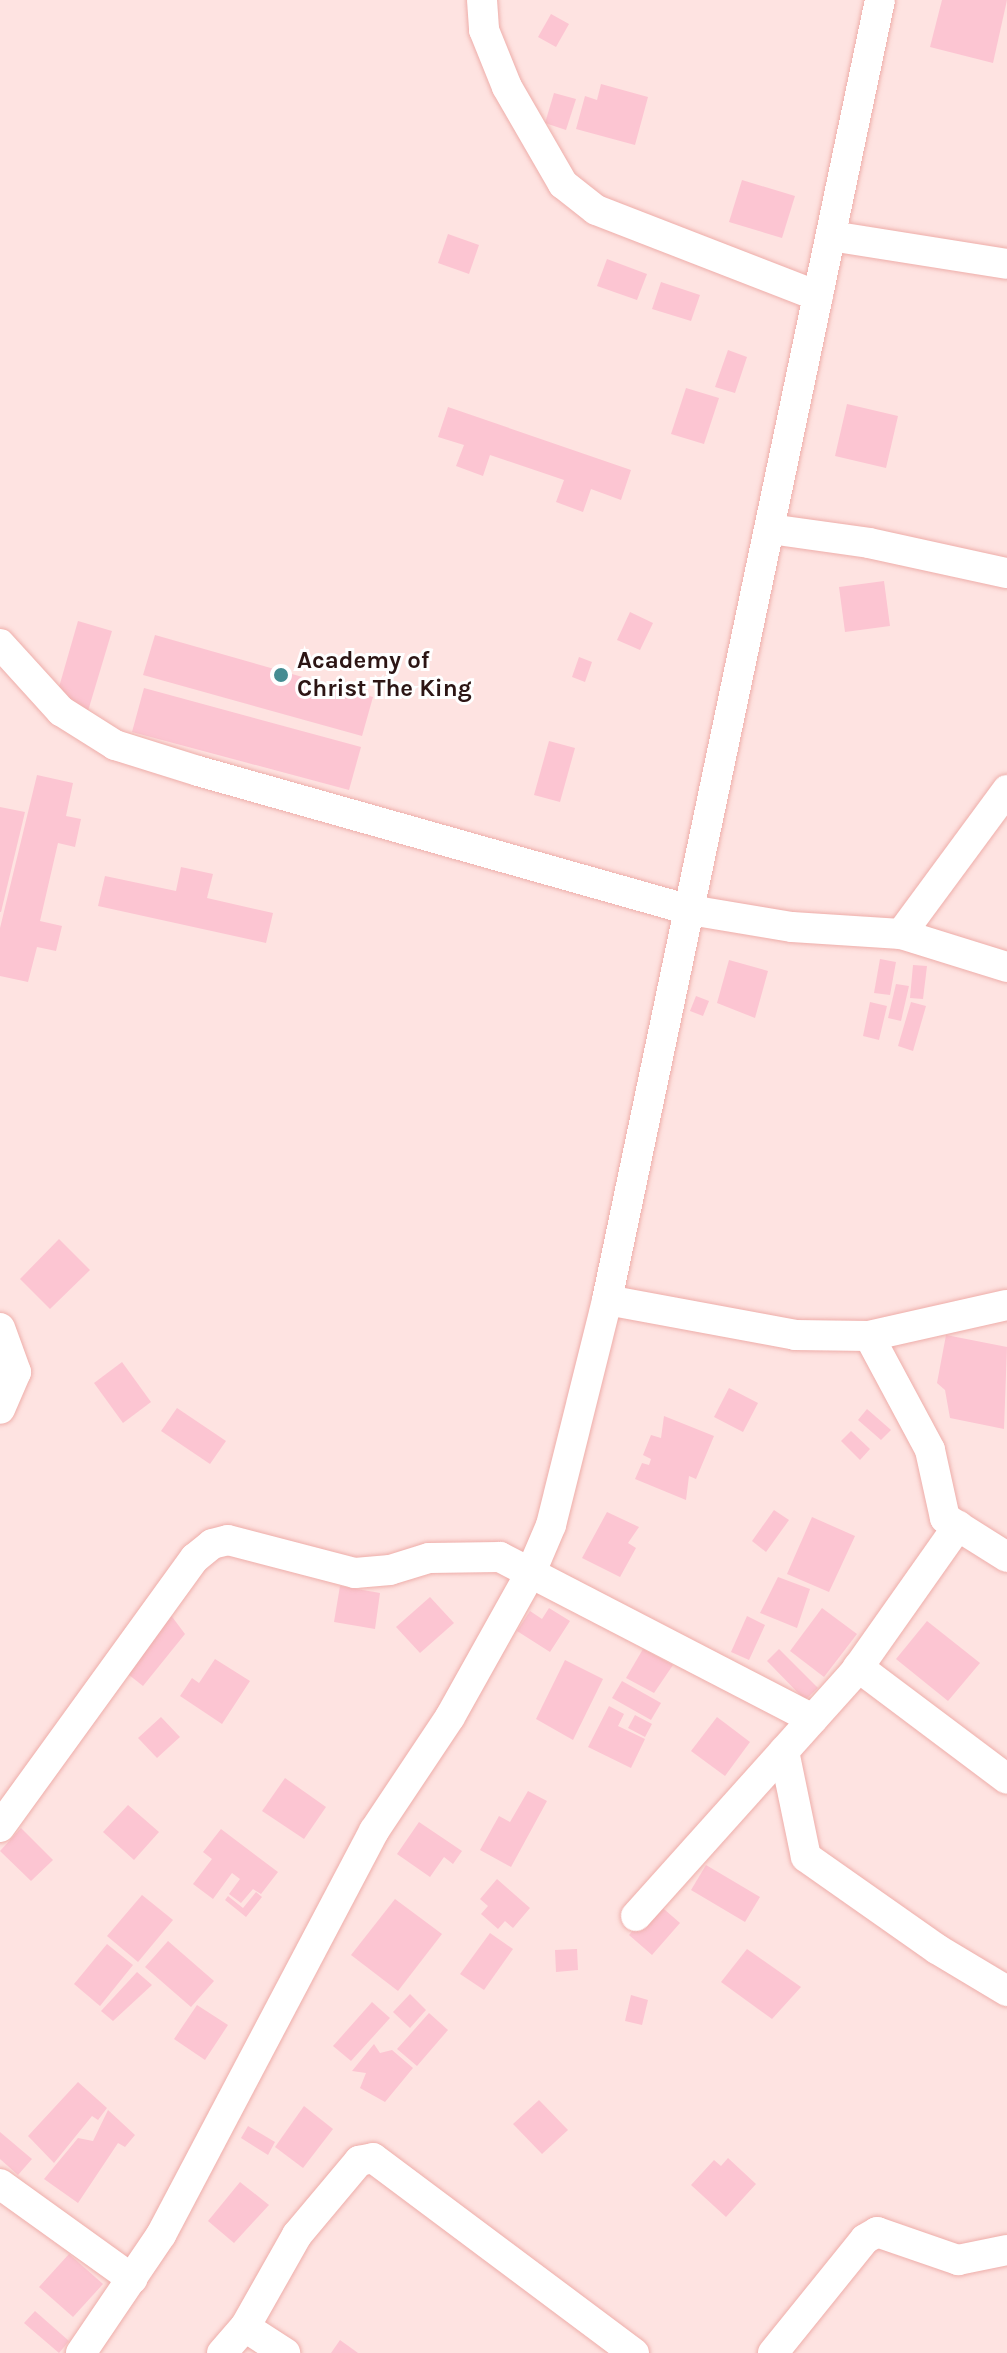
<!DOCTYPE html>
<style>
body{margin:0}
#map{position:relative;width:1007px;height:2353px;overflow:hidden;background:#fee3e1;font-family:Karla,sans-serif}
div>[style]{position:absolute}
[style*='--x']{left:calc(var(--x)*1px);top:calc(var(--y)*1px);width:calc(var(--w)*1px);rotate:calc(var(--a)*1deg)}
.building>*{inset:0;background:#fcc5d2}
.roads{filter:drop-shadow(0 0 2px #eeaeaa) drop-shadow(0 0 2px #eeaeaa)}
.minor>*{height:30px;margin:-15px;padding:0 15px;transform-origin:15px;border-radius:15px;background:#fff}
.dots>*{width:22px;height:22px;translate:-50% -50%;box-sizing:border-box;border:4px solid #fff;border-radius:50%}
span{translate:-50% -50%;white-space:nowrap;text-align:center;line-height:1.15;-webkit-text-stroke:6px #fff;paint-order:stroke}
.poi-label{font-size:24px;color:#2c1514;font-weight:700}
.left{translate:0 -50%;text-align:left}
</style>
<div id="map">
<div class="building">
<div style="clip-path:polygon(942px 0,1007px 0,993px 63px,930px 47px)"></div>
<div style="clip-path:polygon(551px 14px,569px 24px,556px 47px,538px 37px)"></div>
<div style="clip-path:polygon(601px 84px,648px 97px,635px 145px,576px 129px,585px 96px,597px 100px)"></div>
<div style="clip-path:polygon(554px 93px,576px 99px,566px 130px,545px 123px)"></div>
<div style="clip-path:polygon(742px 180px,795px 196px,782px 238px,729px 222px)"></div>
<div style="clip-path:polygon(448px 234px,479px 245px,469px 274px,438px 263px)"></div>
<div style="clip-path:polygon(607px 259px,647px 274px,637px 300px,597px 286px)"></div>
<div style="clip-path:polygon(661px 282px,700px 295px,691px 321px,652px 309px)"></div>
<div style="clip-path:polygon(728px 350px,747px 357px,735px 393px,715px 387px)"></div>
<div style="clip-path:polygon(686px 388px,719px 398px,704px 444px,671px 434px)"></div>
<div style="clip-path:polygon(847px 404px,898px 416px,886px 468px,835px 456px)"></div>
<div style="clip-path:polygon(448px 407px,631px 470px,621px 500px,591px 489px,583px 512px,556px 502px,564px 480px,490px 455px,483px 476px,456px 466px,464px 445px,438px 437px)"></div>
<div style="clip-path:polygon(884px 581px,890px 626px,845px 632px,839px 587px)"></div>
<div style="clip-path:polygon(630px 612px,653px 623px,640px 650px,617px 640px)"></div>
<div style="clip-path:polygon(78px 621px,112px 631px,88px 711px,55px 701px)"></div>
<div style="clip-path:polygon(155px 635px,373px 697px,362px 736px,143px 675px)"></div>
<div style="clip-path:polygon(579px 657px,592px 662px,585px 682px,572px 677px)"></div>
<div style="clip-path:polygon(144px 688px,361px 747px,349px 790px,132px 732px)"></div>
<div style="clip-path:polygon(549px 741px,575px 748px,560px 802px,534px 795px)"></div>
<div style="clip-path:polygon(37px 775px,73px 783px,66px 816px,81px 819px,75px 847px,58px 843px,40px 921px,62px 926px,56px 951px,37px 947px,28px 982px,0 976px,0 928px)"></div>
<div style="clip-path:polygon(0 807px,25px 812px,1px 912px,0 912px)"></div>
<div style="clip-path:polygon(181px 867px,213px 874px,207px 898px,273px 913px,266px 943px,98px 906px,105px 876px,176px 891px)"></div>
<div style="clip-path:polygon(880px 959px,896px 962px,890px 995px,874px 993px)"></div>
<div style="clip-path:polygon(729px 960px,768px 971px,755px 1018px,717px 1003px)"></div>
<div style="clip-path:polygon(913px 965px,927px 966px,923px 999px,910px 998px)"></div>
<div style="clip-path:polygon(896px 984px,909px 986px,901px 1021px,888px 1018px)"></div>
<div style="clip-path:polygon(696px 996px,709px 1001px,703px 1016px,690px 1011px)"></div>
<div style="clip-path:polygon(870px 1002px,887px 1006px,879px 1040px,863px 1036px)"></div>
<div style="clip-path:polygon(911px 1002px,926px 1006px,913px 1051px,898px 1046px)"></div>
<div style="clip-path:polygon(59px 1239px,90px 1270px,50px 1309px,20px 1279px)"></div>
<div style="clip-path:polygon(946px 1335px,1007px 1347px,1004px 1429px,950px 1418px,945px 1390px,937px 1383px)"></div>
<div style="clip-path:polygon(122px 1362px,151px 1402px,123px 1423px,94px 1383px)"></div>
<div style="clip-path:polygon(729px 1388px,758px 1403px,743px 1432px,714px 1417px)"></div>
<div style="clip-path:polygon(177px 1408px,226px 1441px,210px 1464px,161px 1431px)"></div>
<div style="clip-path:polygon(867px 1409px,891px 1430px,881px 1440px,858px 1420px)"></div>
<div style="clip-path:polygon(664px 1416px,714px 1436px,696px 1479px,689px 1476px,686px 1500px,635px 1479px,642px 1463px,649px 1465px,651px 1459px,643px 1455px,651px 1435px,661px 1438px)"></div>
<div style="clip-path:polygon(851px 1431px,870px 1449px,860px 1460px,841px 1441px)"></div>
<div style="clip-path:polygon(774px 1510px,789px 1520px,766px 1552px,752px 1541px)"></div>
<div style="clip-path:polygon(607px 1512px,639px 1527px,628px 1543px,636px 1548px,620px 1577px,582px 1558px)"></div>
<div style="clip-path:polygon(812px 1517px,855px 1536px,829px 1592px,787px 1574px)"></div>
<div style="clip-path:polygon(778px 1577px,810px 1589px,797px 1628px,760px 1613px)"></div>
<div style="clip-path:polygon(340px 1586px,380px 1593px,375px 1629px,334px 1622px)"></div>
<div style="clip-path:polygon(430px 1597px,454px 1623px,420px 1653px,396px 1627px)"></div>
<div style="clip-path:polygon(549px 1608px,570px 1621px,550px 1652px,517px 1631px,530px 1611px,542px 1619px)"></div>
<div style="clip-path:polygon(822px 1608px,857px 1634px,824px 1677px,790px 1651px)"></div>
<div style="clip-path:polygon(170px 1614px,185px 1634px,143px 1686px,124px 1671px)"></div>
<div style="clip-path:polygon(747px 1616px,765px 1625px,749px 1660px,731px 1652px)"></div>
<div style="clip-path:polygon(927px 1621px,980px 1663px,948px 1701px,896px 1659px)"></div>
<div style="clip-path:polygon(643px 1649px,673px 1665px,654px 1693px,626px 1678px)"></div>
<div style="clip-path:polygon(779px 1649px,818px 1688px,805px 1700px,767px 1661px)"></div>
<div style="clip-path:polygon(215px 1659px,250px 1681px,222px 1724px,180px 1696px,192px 1678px,199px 1683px)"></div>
<div style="clip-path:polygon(565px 1660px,603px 1679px,573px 1740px,536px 1719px)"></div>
<div style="clip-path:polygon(622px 1681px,661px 1703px,651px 1720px,612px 1698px)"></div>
<div style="clip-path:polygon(609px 1706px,624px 1714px,618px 1726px,645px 1739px,631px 1768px,588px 1747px)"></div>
<div style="clip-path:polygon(635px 1715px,652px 1724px,645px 1737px,628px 1728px)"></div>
<div style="clip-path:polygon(161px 1717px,180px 1737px,157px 1758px,138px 1738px)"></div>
<div style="clip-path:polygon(717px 1717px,750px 1742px,725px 1776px,691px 1751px)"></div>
<div style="clip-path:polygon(285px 1778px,326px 1807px,304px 1839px,262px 1811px)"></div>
<div style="clip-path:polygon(528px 1791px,547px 1801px,511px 1867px,480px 1850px,499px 1816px,510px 1822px)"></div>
<div style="clip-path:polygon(128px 1805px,159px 1832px,134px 1860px,103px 1832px)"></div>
<div style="clip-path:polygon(419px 1822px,462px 1851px,453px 1864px,444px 1857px,430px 1877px,397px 1854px)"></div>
<div style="clip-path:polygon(21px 1828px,53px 1860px,31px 1881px,0 1851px)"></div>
<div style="clip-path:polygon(221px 1829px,278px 1872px,261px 1894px,253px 1889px,241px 1903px,229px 1894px,240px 1879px,232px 1873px,213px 1899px,193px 1884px,212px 1859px,203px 1852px)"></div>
<div style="clip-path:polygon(706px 1865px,760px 1897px,745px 1922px,691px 1890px)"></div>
<div style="clip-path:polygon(497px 1879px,530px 1908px,513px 1928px,505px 1921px,498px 1929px,481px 1914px,488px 1906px,480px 1899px)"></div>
<div style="clip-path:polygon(256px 1892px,262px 1897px,246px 1917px,225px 1900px,228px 1896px,243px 1908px)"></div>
<div style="clip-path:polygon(142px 1895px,173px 1920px,138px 1962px,107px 1936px)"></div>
<div style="clip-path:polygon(395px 1899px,442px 1934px,398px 1991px,351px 1955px)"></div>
<div style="clip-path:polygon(657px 1903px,680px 1923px,652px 1955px,629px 1935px)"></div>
<div style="clip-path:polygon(490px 1933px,513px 1949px,484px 1990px,460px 1974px)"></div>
<div style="clip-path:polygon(168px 1941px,214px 1981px,191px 2007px,145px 1967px)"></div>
<div style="clip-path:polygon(107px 1944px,133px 1965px,100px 2006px,74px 1984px)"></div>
<div style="clip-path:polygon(577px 1949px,578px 1970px,556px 1972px,555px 1950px)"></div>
<div style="clip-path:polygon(747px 1949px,801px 1987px,772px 2019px,721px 1982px)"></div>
<div style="clip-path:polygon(137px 1972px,152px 1985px,113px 2021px,101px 2011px)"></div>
<div style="clip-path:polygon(410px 1994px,426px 2010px,410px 2028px,393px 2012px)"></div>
<div style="clip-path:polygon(631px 1995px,648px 2000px,642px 2025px,625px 2021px)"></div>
<div style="clip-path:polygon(372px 2002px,390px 2018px,351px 2061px,333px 2046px)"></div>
<div style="clip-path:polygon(197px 2005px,228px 2025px,205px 2060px,174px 2039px)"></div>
<div style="clip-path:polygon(429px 2013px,448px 2030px,417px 2066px,397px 2049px)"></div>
<div style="clip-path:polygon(374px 2044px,380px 2053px,392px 2050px,413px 2068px,385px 2102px,360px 2088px,366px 2073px,352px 2071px)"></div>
<div style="clip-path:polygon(78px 2082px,107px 2108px,98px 2120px,92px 2116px,54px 2163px,28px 2136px)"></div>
<div style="clip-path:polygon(539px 2100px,568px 2130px,542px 2154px,513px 2124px)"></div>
<div style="clip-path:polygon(304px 2106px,333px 2129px,303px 2168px,275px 2147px)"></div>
<div style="clip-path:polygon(108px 2110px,135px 2135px,125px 2147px,118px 2143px,78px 2203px,44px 2179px,78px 2138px,93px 2141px)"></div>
<div style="clip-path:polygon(248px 2126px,275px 2142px,268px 2155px,241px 2138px)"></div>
<div style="clip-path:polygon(0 2132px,32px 2159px,18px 2175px,0 2159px)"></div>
<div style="clip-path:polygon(728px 2158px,756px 2184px,726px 2217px,691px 2185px,714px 2160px,721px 2166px)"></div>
<div style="clip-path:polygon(240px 2182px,269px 2205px,234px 2243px,208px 2221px)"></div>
<div style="clip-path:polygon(69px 2254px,103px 2284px,73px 2317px,39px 2287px)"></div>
<div style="clip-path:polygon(35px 2311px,69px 2341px,59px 2353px,24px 2323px)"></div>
<div style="clip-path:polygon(340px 2340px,358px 2353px,331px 2353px)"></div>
</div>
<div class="roads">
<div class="minor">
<div style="--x:482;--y:0;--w:30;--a:86"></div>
<div style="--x:484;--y:30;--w:61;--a:68"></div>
<div style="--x:507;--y:87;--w:112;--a:60"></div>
<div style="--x:563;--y:184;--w:42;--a:38.2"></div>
<div style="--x:596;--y:210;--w:238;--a:21.2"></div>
<div style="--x:831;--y:236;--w:178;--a:9"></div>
<div style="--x:770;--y:529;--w:100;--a:8"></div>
<div style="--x:869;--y:543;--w:141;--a:12.3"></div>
<div style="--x:0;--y:644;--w:91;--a:47.7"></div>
<div style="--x:61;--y:711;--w:64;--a:32.2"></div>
<div style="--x:115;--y:745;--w:87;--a:17.4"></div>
<div style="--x:198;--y:771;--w:511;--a:15.78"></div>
<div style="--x:690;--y:910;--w:103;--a:9.5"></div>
<div style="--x:792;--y:927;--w:109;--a:3.7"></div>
<div style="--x:901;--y:934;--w:111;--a:17.3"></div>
<div style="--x:901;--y:934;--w:179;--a:-53.6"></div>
<div style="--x:607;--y:1300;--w:191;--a:10.5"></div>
<div style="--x:795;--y:1335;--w:74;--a:0.8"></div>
<div style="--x:869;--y:1336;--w:141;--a:-12.7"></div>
<div style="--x:0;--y:1328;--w:47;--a:70"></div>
<div style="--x:16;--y:1372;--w:40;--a:113.4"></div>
<div style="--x:869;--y:1336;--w:129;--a:61.8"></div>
<div style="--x:930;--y:1450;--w:70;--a:77.6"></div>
<div style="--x:945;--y:1518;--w:73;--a:32.2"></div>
<div style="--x:858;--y:1667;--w:186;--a:36.9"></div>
<div style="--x:784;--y:1751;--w:108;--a:78.3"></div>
<div style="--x:806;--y:1857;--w:160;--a:35.1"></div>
<div style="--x:937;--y:1949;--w:82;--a:31"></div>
<div style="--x:0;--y:1827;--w:332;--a:-54.1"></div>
<div style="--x:195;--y:1558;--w:22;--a:-39"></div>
<div style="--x:212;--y:1544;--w:16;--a:-14"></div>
<div style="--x:228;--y:1540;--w:131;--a:14.6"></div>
<div style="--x:355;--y:1573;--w:35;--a:-5"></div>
<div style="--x:390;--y:1570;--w:41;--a:-17.1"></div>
<div style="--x:429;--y:1558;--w:71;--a:-0.8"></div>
<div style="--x:500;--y:1557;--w:352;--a:27.4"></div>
<div style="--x:636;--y:1916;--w:328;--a:-48.1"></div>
<div style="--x:855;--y:1672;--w:179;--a:-54.8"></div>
<div style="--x:0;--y:2184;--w:163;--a:35.7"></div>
<div style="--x:245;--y:2327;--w:48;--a:33"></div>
<div style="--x:81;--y:2353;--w:143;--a:-55.9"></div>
<div style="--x:161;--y:2235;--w:457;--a:-62.2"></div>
<div style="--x:374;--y:1831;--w:137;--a:-56.3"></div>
<div style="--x:450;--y:1717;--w:166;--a:-60.8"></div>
<div style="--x:531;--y:1572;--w:51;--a:-66.9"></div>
<div style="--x:551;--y:1525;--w:232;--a:-76"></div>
<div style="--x:607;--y:1300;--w:1328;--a:-78.14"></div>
<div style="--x:222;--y:2353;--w:35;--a:-49"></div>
<div style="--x:245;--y:2327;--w:106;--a:-60.5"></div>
<div style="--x:297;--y:2235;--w:97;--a:-50"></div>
<div style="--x:359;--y:2161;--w:14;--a:-12"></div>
<div style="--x:373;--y:2158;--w:326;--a:36.8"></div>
<div style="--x:773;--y:2353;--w:146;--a:-51.1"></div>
<div style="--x:865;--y:2239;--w:14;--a:-30"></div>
<div style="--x:877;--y:2232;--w:86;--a:19.1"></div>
<div style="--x:958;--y:2260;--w:50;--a:-11.5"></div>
</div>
</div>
<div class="dots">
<div style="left:281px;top:675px;background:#458c92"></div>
</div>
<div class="poi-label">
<span class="left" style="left:297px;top:675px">Academy of<br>Christ The King</span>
</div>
</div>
